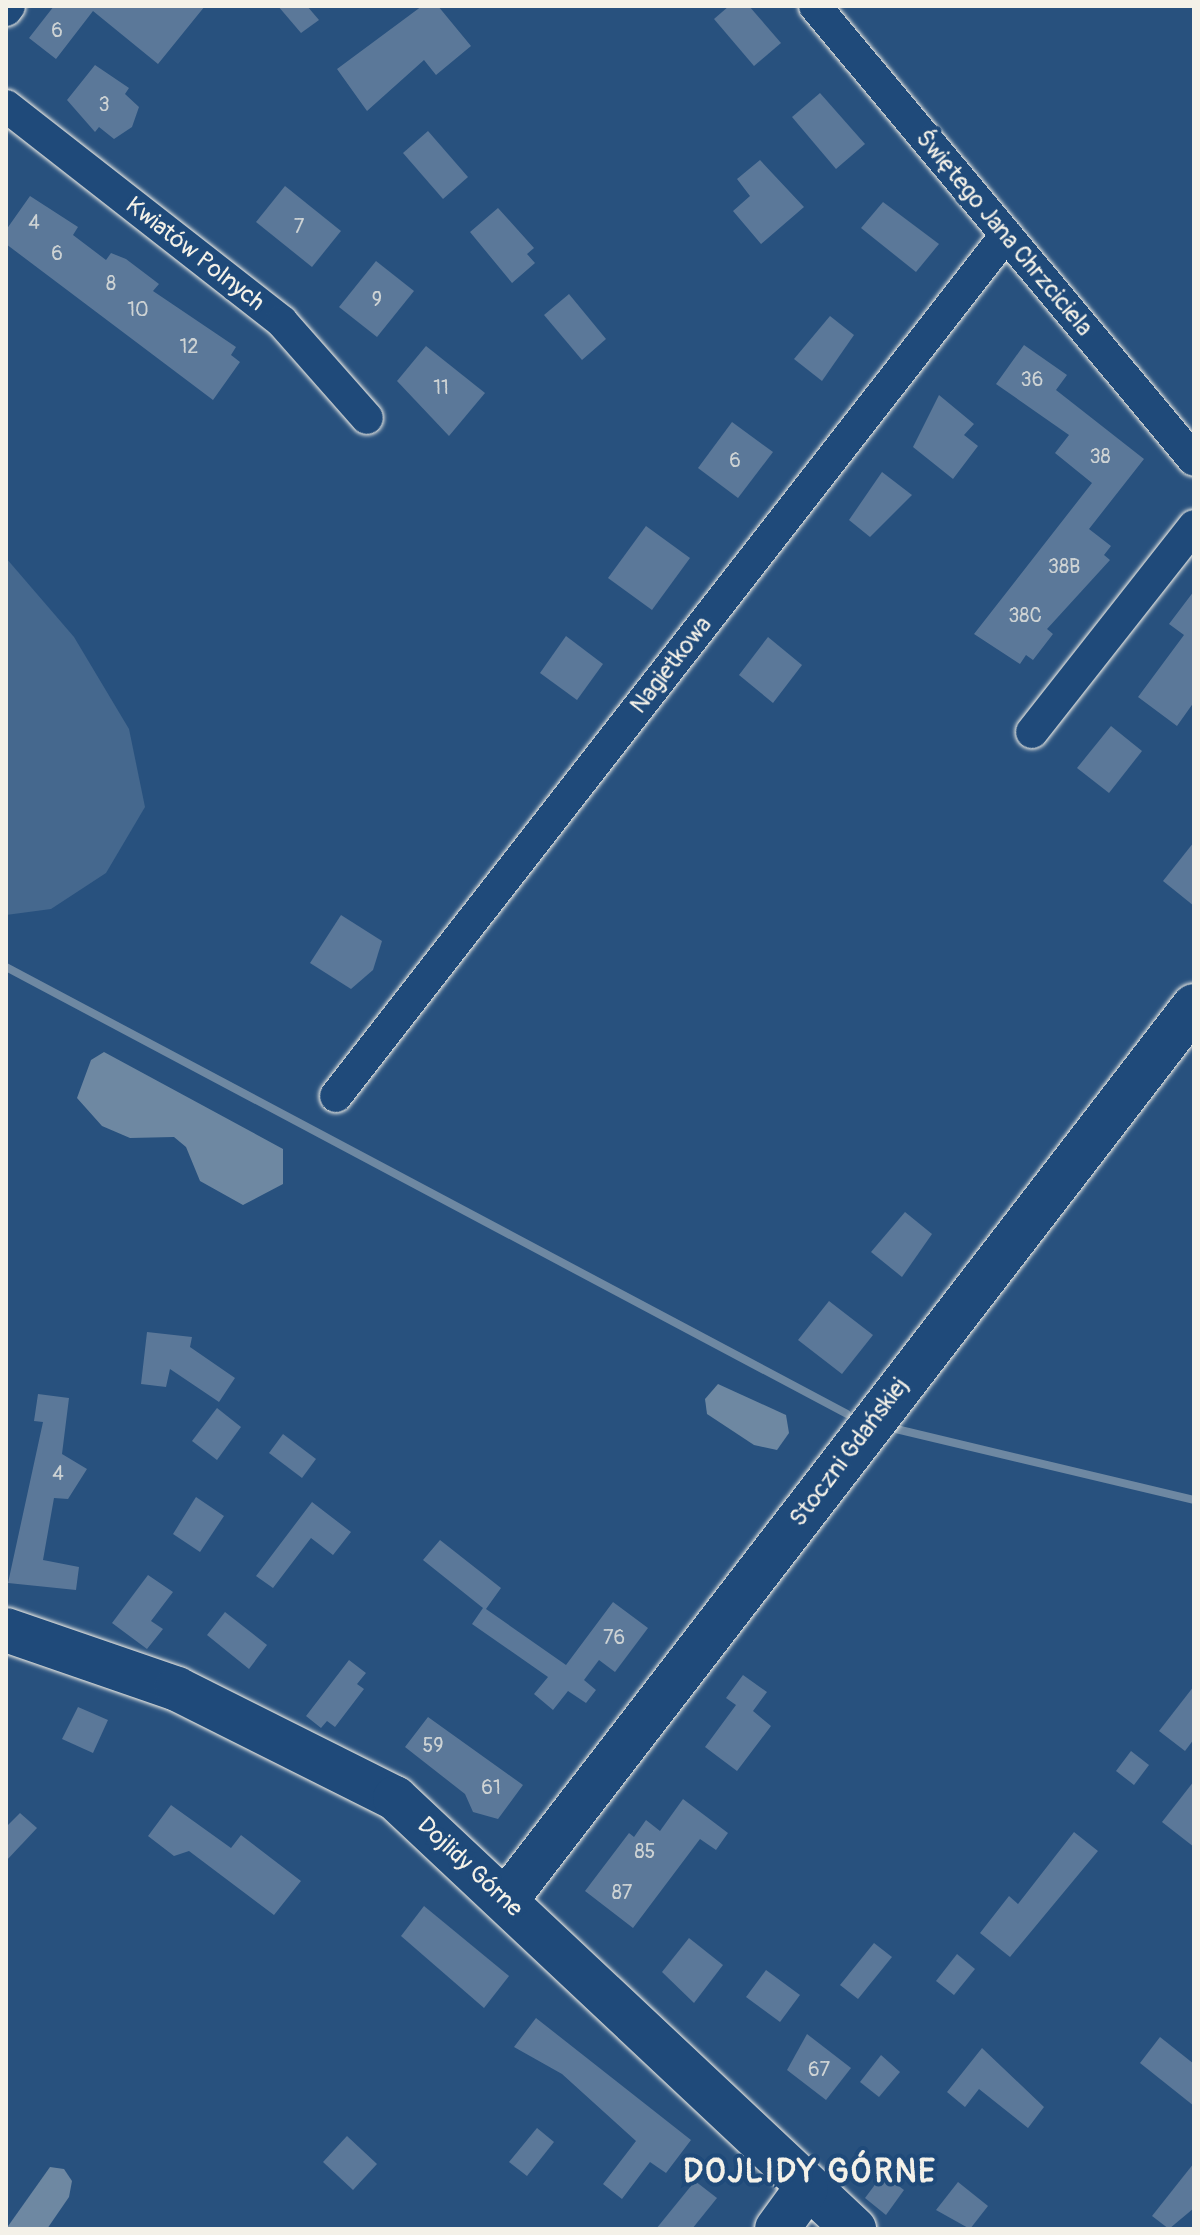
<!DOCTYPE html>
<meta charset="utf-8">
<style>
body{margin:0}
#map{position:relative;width:1200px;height:2235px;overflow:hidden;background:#28517e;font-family:Pangolin,sans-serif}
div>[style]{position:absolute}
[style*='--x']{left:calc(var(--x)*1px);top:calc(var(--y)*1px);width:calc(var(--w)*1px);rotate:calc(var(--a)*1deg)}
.green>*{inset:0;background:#45688e}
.water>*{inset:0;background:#6e88a2}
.stream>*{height:8px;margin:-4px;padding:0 4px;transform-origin:4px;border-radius:4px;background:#6e88a2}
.building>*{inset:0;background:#5b7899}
.roads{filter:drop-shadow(0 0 2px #f4f1e8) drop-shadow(0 0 2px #f4f1e8)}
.street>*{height:32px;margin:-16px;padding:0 16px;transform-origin:16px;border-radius:16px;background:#1f4a7a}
.secondary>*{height:44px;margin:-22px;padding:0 22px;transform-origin:22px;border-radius:22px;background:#1f4a7a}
span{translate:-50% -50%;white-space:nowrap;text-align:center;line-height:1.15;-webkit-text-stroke:8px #1f4a7a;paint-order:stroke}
.number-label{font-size:20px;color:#ced3d4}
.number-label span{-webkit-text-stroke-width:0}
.street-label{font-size:24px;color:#f4f1e8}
.district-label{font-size:32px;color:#f4f1e8;font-weight:700;letter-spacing:2px}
.frame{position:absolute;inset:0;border:8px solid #f4f1e8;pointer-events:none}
</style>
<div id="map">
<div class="green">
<div style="clip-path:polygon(6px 558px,74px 637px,129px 729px,145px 807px,106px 873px,51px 909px,6px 915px)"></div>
</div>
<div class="water">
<div style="clip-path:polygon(104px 1052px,283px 1149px,283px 1184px,243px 1205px,200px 1181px,186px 1147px,174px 1137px,130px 1138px,102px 1126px,77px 1098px,91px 1060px)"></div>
<div style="clip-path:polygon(718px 1384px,786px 1415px,789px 1433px,777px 1450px,754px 1445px,707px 1414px,705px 1399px)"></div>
<div style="clip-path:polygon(50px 2167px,64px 2169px,72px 2181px,69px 2197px,47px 2229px,6px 2229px)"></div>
</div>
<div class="stream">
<div style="--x:6;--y:967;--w:952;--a:27.99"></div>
<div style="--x:896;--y:1429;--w:306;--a:13.4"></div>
</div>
<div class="building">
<div style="clip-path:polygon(54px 6px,205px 6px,158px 64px,93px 11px,56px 59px,29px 38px)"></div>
<div style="clip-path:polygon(278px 6px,307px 6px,319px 20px,301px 33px)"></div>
<div style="clip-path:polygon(422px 6px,438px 6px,471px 46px,436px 75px,424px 60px,367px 111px,337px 69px)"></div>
<div style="clip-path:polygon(729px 6px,749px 6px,781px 43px,754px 66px,714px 19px)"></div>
<div style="clip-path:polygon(95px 65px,129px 88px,125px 94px,139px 107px,132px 127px,114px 139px,99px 127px,95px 132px,67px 100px)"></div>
<div style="clip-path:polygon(820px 93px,865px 144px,836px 169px,792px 117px)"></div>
<div style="clip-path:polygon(428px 131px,468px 177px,443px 199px,403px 153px)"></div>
<div style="clip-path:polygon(760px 160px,804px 207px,761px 244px,733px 211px,750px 196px,737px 179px)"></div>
<div style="clip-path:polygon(285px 186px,341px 231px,312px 267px,256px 222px)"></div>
<div style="clip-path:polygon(30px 196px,78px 227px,73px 235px,106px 260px,111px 253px,126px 259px,159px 284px,153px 291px,236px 347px,231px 355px,240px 362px,213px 400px,6px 244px,6px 230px)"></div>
<div style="clip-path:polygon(883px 202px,939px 244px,916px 272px,861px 228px)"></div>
<div style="clip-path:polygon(498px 208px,534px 248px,527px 254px,535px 263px,512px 283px,470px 232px)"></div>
<div style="clip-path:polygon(376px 261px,414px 291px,377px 337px,339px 307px)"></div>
<div style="clip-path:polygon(569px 294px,606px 339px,582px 360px,544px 315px)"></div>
<div style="clip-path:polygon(830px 316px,854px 335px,822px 381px,794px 359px)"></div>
<div style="clip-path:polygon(1024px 345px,1067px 375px,1056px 390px,1144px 459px,1089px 529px,1111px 546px,1104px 555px,1110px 560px,1047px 629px,1053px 634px,1033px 660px,1026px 655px,1020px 664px,974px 634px,1092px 483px,1055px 453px,1069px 435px,996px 384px)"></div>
<div style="clip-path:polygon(426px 346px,485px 393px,449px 436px,397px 381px)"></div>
<div style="clip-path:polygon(939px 395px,974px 424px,964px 435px,978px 446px,953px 479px,913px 447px)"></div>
<div style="clip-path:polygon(732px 422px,773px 452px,738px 498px,698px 468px)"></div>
<div style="clip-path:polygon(882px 472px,912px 495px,870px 537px,849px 520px)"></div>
<div style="clip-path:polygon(646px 526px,690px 558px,652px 610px,608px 578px)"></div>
<div style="clip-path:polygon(1194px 591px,1194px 702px,1177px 726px,1138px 697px,1184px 635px,1169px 624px)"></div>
<div style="clip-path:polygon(566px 636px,603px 664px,577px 700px,540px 673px)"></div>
<div style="clip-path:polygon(768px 637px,802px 665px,773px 703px,739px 675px)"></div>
<div style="clip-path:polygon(1111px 726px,1142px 751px,1109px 793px,1077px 768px)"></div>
<div style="clip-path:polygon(1194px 842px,1194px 906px,1163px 881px)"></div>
<div style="clip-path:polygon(341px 915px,382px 941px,373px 970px,351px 989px,310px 963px)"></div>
<div style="clip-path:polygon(905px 1212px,932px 1234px,902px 1277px,871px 1252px)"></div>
<div style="clip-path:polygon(829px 1301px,873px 1335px,842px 1374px,798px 1340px)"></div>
<div style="clip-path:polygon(147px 1332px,192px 1337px,190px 1347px,235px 1378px,219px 1402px,170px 1369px,166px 1387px,141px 1384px)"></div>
<div style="clip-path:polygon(38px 1394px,69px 1398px,62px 1454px,87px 1469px,68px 1499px,54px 1498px,43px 1560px,79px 1567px,76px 1590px,8px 1583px,43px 1422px,34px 1421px)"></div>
<div style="clip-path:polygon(217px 1408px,241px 1427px,217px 1460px,192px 1441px)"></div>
<div style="clip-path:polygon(283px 1434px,316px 1459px,302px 1478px,269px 1453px)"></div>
<div style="clip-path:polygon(196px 1497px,224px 1516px,200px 1552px,173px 1534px)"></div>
<div style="clip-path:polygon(312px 1502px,351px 1532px,333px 1555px,311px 1538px,273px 1588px,256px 1576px)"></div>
<div style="clip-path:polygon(440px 1540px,501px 1588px,486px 1609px,566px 1665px,613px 1602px,648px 1628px,615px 1672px,599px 1660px,584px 1680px,596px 1690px,586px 1703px,568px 1691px,553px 1710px,534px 1694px,548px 1677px,472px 1624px,483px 1608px,423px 1560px)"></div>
<div style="clip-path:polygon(148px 1575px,173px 1592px,151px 1621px,163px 1629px,147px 1649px,112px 1623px)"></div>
<div style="clip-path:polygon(225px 1612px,267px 1645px,249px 1669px,207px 1635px)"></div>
<div style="clip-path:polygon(349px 1660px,366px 1673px,357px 1684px,364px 1689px,335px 1727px,327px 1721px,321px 1728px,306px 1716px)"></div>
<div style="clip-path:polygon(743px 1675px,767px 1692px,753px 1711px,771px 1726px,737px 1771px,705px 1747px,736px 1705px,726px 1698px)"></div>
<div style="clip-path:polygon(1194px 1686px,1194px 1739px,1185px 1751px,1159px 1731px)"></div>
<div style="clip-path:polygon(78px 1707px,108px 1720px,93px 1753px,62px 1739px)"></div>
<div style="clip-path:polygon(428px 1717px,523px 1785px,498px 1819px,473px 1812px,465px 1794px,405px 1747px)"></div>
<div style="clip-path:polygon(1131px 1751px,1149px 1765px,1134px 1785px,1116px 1771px)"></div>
<div style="clip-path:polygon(1194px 1781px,1194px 1847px,1162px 1822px)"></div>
<div style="clip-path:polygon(683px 1799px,728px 1833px,716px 1850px,700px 1839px,633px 1928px,585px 1891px,629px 1833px,634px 1837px,646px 1820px,660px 1831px)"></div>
<div style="clip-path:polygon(171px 1805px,231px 1848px,241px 1835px,301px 1881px,274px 1915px,189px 1851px,174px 1856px,148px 1836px)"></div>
<div style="clip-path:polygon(20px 1813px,37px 1828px,6px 1861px,6px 1827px)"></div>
<div style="clip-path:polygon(1074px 1832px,1098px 1851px,1010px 1957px,980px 1933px,1009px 1896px,1018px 1904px)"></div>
<div style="clip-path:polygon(424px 1906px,509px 1976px,484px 2008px,401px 1936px)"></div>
<div style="clip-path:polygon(689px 1938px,723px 1965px,694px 2003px,662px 1972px)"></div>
<div style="clip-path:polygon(874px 1943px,892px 1957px,858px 1999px,840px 1985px)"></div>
<div style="clip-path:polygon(957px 1954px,975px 1969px,954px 1995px,936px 1981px)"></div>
<div style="clip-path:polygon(766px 1970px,800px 1995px,780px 2022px,746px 1997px)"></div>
<div style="clip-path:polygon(536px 2018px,691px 2140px,666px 2173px,650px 2162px,622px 2199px,603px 2184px,636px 2141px,562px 2074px,514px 2047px)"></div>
<div style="clip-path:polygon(807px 2034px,851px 2068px,826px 2100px,787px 2070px)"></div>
<div style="clip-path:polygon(1160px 2037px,1194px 2064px,1194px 2106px,1140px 2063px)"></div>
<div style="clip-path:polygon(982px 2048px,1044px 2107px,1028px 2128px,979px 2089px,965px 2107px,947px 2092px)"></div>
<div style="clip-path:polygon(881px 2055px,900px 2072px,879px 2097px,860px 2082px)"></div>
<div style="clip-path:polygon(537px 2128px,554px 2142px,527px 2176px,509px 2162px)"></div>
<div style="clip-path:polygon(347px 2136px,377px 2164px,353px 2190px,323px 2162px)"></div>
<div style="clip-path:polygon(1194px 2163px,1194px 2208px,1169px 2229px,1152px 2216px)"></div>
<div style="clip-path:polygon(883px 2174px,904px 2190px,886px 2215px,865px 2198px)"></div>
<div style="clip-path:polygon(695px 2181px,717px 2198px,692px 2229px,656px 2229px)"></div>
<div style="clip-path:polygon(958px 2182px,988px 2206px,970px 2229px,936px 2210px)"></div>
</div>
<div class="roads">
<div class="street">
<div style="--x:815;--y:6;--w:591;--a:50.14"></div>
<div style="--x:6;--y:10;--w:5;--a:-53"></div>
<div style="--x:6;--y:106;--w:350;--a:38"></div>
<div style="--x:282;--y:322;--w:128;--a:48.5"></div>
<div style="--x:1032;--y:732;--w:262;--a:-51.8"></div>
<div style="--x:336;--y:1096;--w:1091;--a:-52.11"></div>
</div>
<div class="secondary">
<div style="--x:6;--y:1630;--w:181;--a:19"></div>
<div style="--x:177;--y:1689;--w:244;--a:26.6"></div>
<div style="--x:395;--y:1798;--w:630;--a:43.2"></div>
<div style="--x:506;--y:1900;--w:1128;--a:-52.42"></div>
<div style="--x:777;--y:2229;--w:49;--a:-54.1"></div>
</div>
</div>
<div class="number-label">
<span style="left:57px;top:30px">6</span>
<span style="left:104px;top:104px">3</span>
<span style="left:34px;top:222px">4</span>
<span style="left:299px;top:226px">7</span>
<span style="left:57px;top:253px">6</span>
<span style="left:111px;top:283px">8</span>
<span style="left:377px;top:299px">9</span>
<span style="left:138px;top:309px">10</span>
<span style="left:189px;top:346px">12</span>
<span style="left:1032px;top:379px">36</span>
<span style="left:441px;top:387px">11</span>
<span style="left:1100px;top:456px">38</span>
<span style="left:735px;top:460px">6</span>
<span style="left:1064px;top:566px">38B</span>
<span style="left:1025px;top:615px">38C</span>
<span style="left:58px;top:1473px">4</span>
<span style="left:614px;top:1637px">76</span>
<span style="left:433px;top:1745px">59</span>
<span style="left:491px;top:1787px">61</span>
<span style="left:645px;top:1851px">85</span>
<span style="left:622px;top:1892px">87</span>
<span style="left:819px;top:2069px">67</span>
</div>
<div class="street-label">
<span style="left:1004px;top:233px;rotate:50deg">Świętego Jana Chrzciciela</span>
<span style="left:195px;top:254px;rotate:38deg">Kwiatów Polnych</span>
<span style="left:671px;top:665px;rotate:-52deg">Nagietkowa</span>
<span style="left:849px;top:1452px;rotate:-53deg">Stoczni Gdańskiej</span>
<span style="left:470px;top:1867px;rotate:43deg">Dojlidy Górne</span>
</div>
<div class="district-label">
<span style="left:810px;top:2172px">DOJLIDY GÓRNE</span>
</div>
<div class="frame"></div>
</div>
